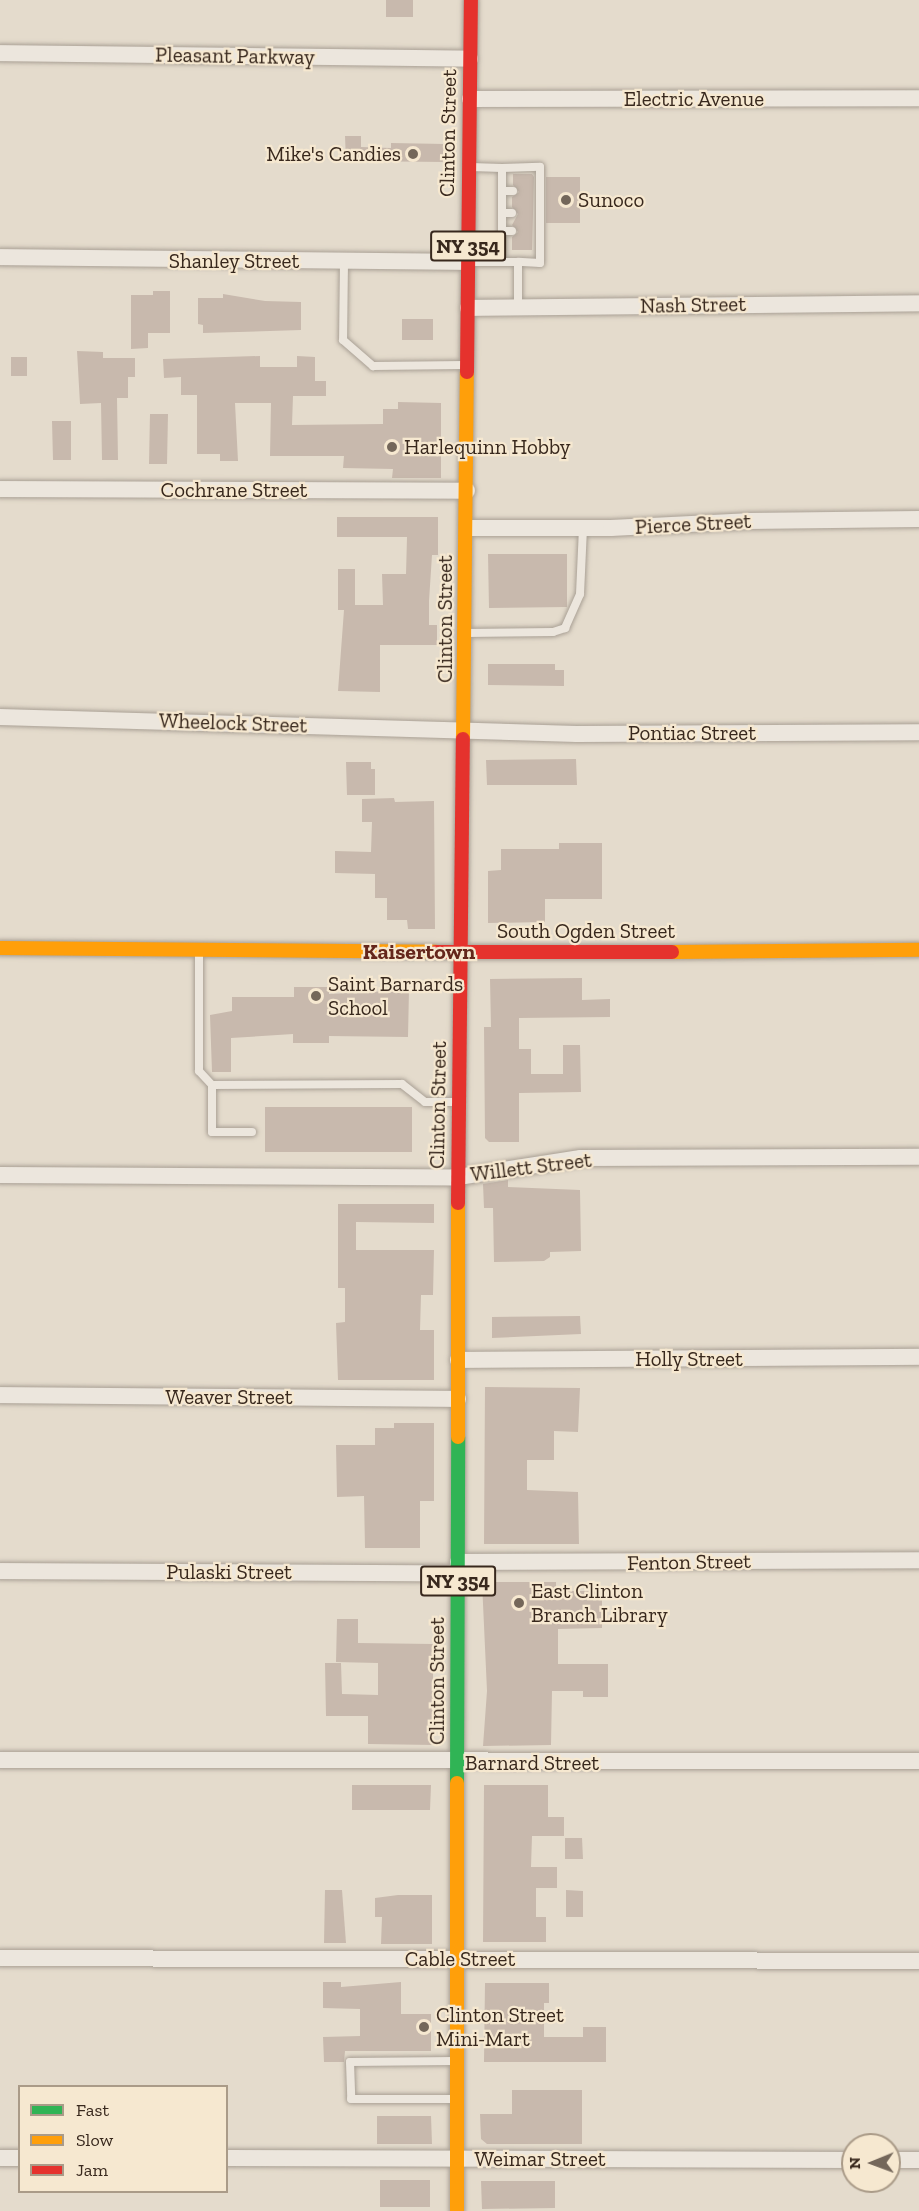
<!DOCTYPE html>
<style>
body{margin:0}
#map{position:relative;width:919px;height:2211px;overflow:hidden;background:#e4dbcc;font-family:"Zilla Slab",serif}
div>[style]{position:absolute}
[style*='--x']{left:calc(var(--x)*1px);top:calc(var(--y)*1px);width:calc(var(--w)*1px);rotate:calc(var(--a)*1deg)}
.building>*{inset:0;background:#c8b9ad}
.roads{filter:drop-shadow(0 0 2px #a9a095) drop-shadow(0 0 2px #a9a095)}
.lane>*{height:8px;margin:-4px;padding:0 4px;transform-origin:4px;border-radius:4px;background:#ece6dd}
.street>*{height:16px;margin:-8px;padding:0 8px;transform-origin:8px;border-radius:8px;background:#ece6dd}
.fast>*{height:14px;margin:-7px;padding:0 7px;transform-origin:7px;border-radius:7px;background:#30b455}
.slow>*{height:14px;margin:-7px;padding:0 7px;transform-origin:7px;border-radius:7px;background:#ff9f0a}
.jam>*{height:14px;margin:-7px;padding:0 7px;transform-origin:7px;border-radius:7px;background:#e5322d}
.dots>*{width:16px;height:16px;translate:-50% -50%;box-sizing:border-box;border:3px solid #f6e8d0;border-radius:50%}
span{translate:-50% -50%;white-space:nowrap;text-align:center;line-height:1.15;-webkit-text-stroke:4.5px #f6e8d0;paint-order:stroke}
.shield-label span{padding:2px 4px;background:#f6e8d0;border:2px solid;border-radius:4px;-webkit-text-stroke-width:0}
.shield-label{font-size:20px;color:#38281d;font-weight:700}
.street-label{font-size:21px;color:#38281d}
.poi-label{font-size:21px;color:#38281d}
.right{translate:-100% -50%;text-align:right}
.left{translate:0 -50%;text-align:left}
.neighbourhood-label{font-size:22px;color:#65261b;font-weight:700}
.legend{position:absolute;left:18px;top:2085px;width:210px;height:108px;box-sizing:border-box;background:#f6e8d0;border:2px solid #aa9b88;margin:0;padding:8px 10px;list-style:none;font-size:18px;color:#38281d}
.legend li{display:flex;align-items:center;gap:12px;height:30px}
.legend b{width:30px;border:2px solid #aa9b88}
.north{position:absolute;left:841px;top:2133px;width:60px;height:60px;box-sizing:border-box;background:#f6e8d0;border:2px solid #aa9b88;border-radius:50%;rotate:269deg;font-size:16px;font-weight:700;line-height:24px;text-align:center;color:#38281d}
.north::after{content:'';display:block;margin:auto;width:21px;height:27px;background:#74675a;clip-path:polygon(50% 0,100% 100%,50% 72%,0 100%)}
</style>
<div id="map">
<div class="building">
<div style="clip-path:polygon(386px 0,413px 0,413px 17px,386px 17px)"></div>
<div style="clip-path:polygon(345px 136px,361px 136px,361px 147px,391px 148px,391px 143px,445px 144px,445px 162px,346px 161px)"></div>
<div style="clip-path:polygon(513px 174px,532px 174px,534px 177px,532px 250px,512px 250px,512px 237px,518px 232px,512px 225px,518px 214px,512px 207px,512px 197px,519px 192px,513px 185px)"></div>
<div style="clip-path:polygon(546px 177px,580px 177px,580px 223px,546px 223px)"></div>
<div style="clip-path:polygon(153px 291px,170px 291px,170px 333px,148px 333px,148px 348px,131px 349px,131px 295px,153px 295px)"></div>
<div style="clip-path:polygon(223px 294px,265px 301px,301px 302px,301px 330px,203px 333px,203px 325px,198px 324px,198px 298px,223px 298px)"></div>
<div style="clip-path:polygon(402px 319px,433px 319px,433px 340px,402px 340px)"></div>
<div style="clip-path:polygon(77px 351px,103px 352px,103px 358px,135px 358px,135px 377px,128px 377px,128px 398px,117px 398px,118px 460px,102px 460px,101px 403px,80px 404px)"></div>
<div style="clip-path:polygon(260px 356px,260px 367px,297px 367px,297px 356px,315px 357px,315px 381px,326px 381px,326px 396px,293px 396px,292px 425px,383px 424px,383px 409px,398px 409px,398px 402px,441px 403px,441px 478px,392px 478px,393px 469px,343px 468px,344px 456px,270px 456px,271px 403px,235px 403px,238px 461px,220px 461px,220px 454px,197px 454px,197px 395px,181px 395px,181px 377px,164px 378px,163px 359px)"></div>
<div style="clip-path:polygon(11px 357px,27px 357px,27px 376px,11px 376px)"></div>
<div style="clip-path:polygon(150px 414px,168px 414px,167px 464px,149px 464px)"></div>
<div style="clip-path:polygon(52px 421px,71px 421px,71px 460px,53px 460px)"></div>
<div style="clip-path:polygon(337px 517px,438px 517px,438px 555px,432px 555px,429px 601px,429px 625px,437px 625px,437px 645px,380px 645px,380px 692px,338px 691px,344px 610px,338px 610px,338px 569px,355px 569px,355px 605px,383px 605px,382px 574px,406px 574px,407px 537px,337px 537px)"></div>
<div style="clip-path:polygon(488px 554px,567px 554px,567px 607px,489px 608px)"></div>
<div style="clip-path:polygon(488px 664px,555px 664px,555px 670px,564px 670px,564px 686px,488px 685px)"></div>
<div style="clip-path:polygon(576px 759px,577px 785px,487px 785px,486px 760px)"></div>
<div style="clip-path:polygon(346px 762px,371px 762px,371px 769px,375px 769px,375px 795px,347px 795px)"></div>
<div style="clip-path:polygon(394px 798px,395px 802px,434px 801px,435px 929px,408px 929px,407px 920px,387px 920px,387px 898px,375px 898px,375px 874px,335px 873px,335px 851px,371px 852px,372px 822px,362px 822px,362px 799px)"></div>
<div style="clip-path:polygon(559px 843px,602px 843px,602px 899px,545px 899px,545px 922px,488px 923px,488px 871px,501px 870px,501px 849px,559px 849px)"></div>
<div style="clip-path:polygon(582px 978px,582px 1000px,610px 999px,610px 1017px,519px 1018px,519px 1049px,531px 1049px,531px 1074px,563px 1074px,563px 1045px,580px 1045px,581px 1092px,519px 1093px,519px 1142px,489px 1142px,485px 1138px,484px 1027px,491px 1027px,490px 979px)"></div>
<div style="clip-path:polygon(294px 987px,329px 987px,329px 994px,409px 990px,408px 1037px,329px 1036px,329px 1043px,293px 1043px,293px 1034px,231px 1038px,231px 1072px,212px 1072px,210px 1015px,232px 1011px,232px 997px,294px 997px)"></div>
<div style="clip-path:polygon(265px 1107px,412px 1107px,412px 1152px,265px 1152px)"></div>
<div style="clip-path:polygon(508px 1180px,508px 1187px,580px 1190px,581px 1251px,550px 1252px,550px 1257px,544px 1261px,494px 1262px,493px 1208px,484px 1208px,483px 1184px)"></div>
<div style="clip-path:polygon(338px 1204px,434px 1204px,434px 1223px,356px 1222px,356px 1250px,434px 1250px,433px 1295px,421px 1295px,420px 1330px,434px 1330px,434px 1380px,338px 1380px,336px 1323px,345px 1322px,345px 1288px,338px 1288px)"></div>
<div style="clip-path:polygon(580px 1316px,581px 1334px,492px 1338px,492px 1317px)"></div>
<div style="clip-path:polygon(485px 1387px,580px 1388px,578px 1432px,554px 1431px,554px 1460px,527px 1460px,527px 1490px,578px 1492px,579px 1544px,484px 1544px)"></div>
<div style="clip-path:polygon(394px 1423px,434px 1423px,434px 1501px,420px 1501px,420px 1548px,365px 1548px,364px 1496px,337px 1497px,336px 1445px,375px 1445px,375px 1428px,394px 1428px)"></div>
<div style="clip-path:polygon(482px 1582px,556px 1582px,556px 1591px,602px 1591px,602px 1628px,558px 1629px,558px 1664px,608px 1664px,608px 1697px,583px 1697px,583px 1691px,552px 1691px,551px 1745px,483px 1746px,487px 1691px)"></div>
<div style="clip-path:polygon(337px 1619px,358px 1619px,358px 1643px,433px 1644px,433px 1745px,368px 1744px,368px 1716px,326px 1716px,325px 1663px,341px 1663px,342px 1694px,378px 1695px,378px 1663px,336px 1662px)"></div>
<div style="clip-path:polygon(352px 1785px,431px 1785px,430px 1810px,352px 1810px)"></div>
<div style="clip-path:polygon(484px 1785px,548px 1785px,548px 1817px,564px 1817px,564px 1836px,532px 1836px,531px 1867px,557px 1867px,557px 1888px,536px 1888px,536px 1917px,546px 1917px,546px 1942px,483px 1942px)"></div>
<div style="clip-path:polygon(565px 1838px,582px 1838px,583px 1859px,565px 1859px)"></div>
<div style="clip-path:polygon(325px 1890px,342px 1890px,346px 1943px,324px 1943px)"></div>
<div style="clip-path:polygon(566px 1890px,583px 1891px,583px 1917px,566px 1917px)"></div>
<div style="clip-path:polygon(398px 1895px,432px 1895px,432px 1944px,381px 1944px,382px 1917px,375px 1917px,375px 1898px)"></div>
<div style="clip-path:polygon(323px 1982px,341px 1982px,341px 1987px,401px 1982px,401px 2014px,431px 2014px,431px 2051px,345px 2051px,344px 2062px,324px 2062px,323px 2037px,360px 2036px,360px 2009px,323px 2008px)"></div>
<div style="clip-path:polygon(485px 1983px,549px 1983px,549px 2003px,544px 2003px,544px 2037px,583px 2037px,583px 2027px,606px 2027px,606px 2062px,484px 2062px)"></div>
<div style="clip-path:polygon(512px 2090px,582px 2090px,582px 2144px,487px 2144px,481px 2139px,480px 2114px,512px 2114px)"></div>
<div style="clip-path:polygon(377px 2116px,431px 2116px,432px 2144px,377px 2144px)"></div>
<div style="clip-path:polygon(380px 2180px,430px 2180px,430px 2207px,380px 2207px)"></div>
<div style="clip-path:polygon(481px 2181px,555px 2181px,555px 2208px,482px 2209px)"></div>
</div>
<div class="roads">
<div class="lane">
<div style="--x:471;--y:167;--w:31;--a:2"></div>
<div style="--x:502;--y:168;--w:94;--a:90"></div>
<div style="--x:502;--y:168;--w:38;--a:-2"></div>
<div style="--x:540;--y:167;--w:96;--a:90"></div>
<div style="--x:540;--y:263;--w:22;--a:-177"></div>
<div style="--x:502;--y:191;--w:11;--a:0"></div>
<div style="--x:502;--y:213;--w:10;--a:0"></div>
<div style="--x:502;--y:231;--w:10;--a:0"></div>
<div style="--x:344;--y:262;--w:78;--a:90.7"></div>
<div style="--x:343;--y:340;--w:40;--a:41"></div>
<div style="--x:373;--y:366;--w:91;--a:-0.6"></div>
<div style="--x:471;--y:262;--w:47;--a:0"></div>
<div style="--x:518;--y:262;--w:46;--a:90"></div>
<div style="--x:466;--y:633;--w:87;--a:-0.7"></div>
<div style="--x:553;--y:632;--w:13;--a:-18"></div>
<div style="--x:565;--y:628;--w:37;--a:-66"></div>
<div style="--x:580;--y:594;--w:66;--a:-87.4"></div>
<div style="--x:199;--y:952;--w:119;--a:90"></div>
<div style="--x:199;--y:1071;--w:19;--a:47"></div>
<div style="--x:212;--y:1085;--w:190;--a:-0.3"></div>
<div style="--x:402;--y:1084;--w:29;--a:38"></div>
<div style="--x:425;--y:1102;--w:33;--a:0"></div>
<div style="--x:212;--y:1085;--w:47;--a:90"></div>
<div style="--x:212;--y:1132;--w:40;--a:0"></div>
<div style="--x:454;--y:2061;--w:104;--a:179.4"></div>
<div style="--x:350;--y:2062;--w:37;--a:88"></div>
<div style="--x:351;--y:2099;--w:104;--a:0"></div>
</div>
<div class="street">
<div style="--x:0;--y:53;--w:470;--a:0.7"></div>
<div style="--x:470;--y:99;--w:449;--a:-0.1"></div>
<div style="--x:0;--y:257;--w:467;--a:0.6"></div>
<div style="--x:468;--y:308;--w:451;--a:-0.6"></div>
<div style="--x:0;--y:489;--w:467;--a:0.2"></div>
<div style="--x:467;--y:528;--w:144;--a:0"></div>
<div style="--x:611;--y:528;--w:136;--a:-2.9"></div>
<div style="--x:747;--y:521;--w:172;--a:-0.7"></div>
<div style="--x:0;--y:717;--w:577;--a:1.69"></div>
<div style="--x:577;--y:734;--w:342;--a:-0.3"></div>
<div style="--x:0;--y:1175;--w:458;--a:0.3"></div>
<div style="--x:458;--y:1177;--w:124;--a:-8.8"></div>
<div style="--x:581;--y:1158;--w:338;--a:-0.2"></div>
<div style="--x:458;--y:1360;--w:461;--a:-0.4"></div>
<div style="--x:0;--y:1395;--w:458;--a:0.5"></div>
<div style="--x:458;--y:1562;--w:461;--a:-0.2"></div>
<div style="--x:0;--y:1571;--w:458;--a:0.3"></div>
<div style="--x:0;--y:1760;--w:919;--a:0.06"></div>
<div style="--x:0;--y:1958;--w:919;--a:0.19"></div>
<div style="--x:0;--y:2158;--w:20;--a:0"></div>
<div style="--x:226;--y:2158;--w:627;--a:0.18"></div>
<div style="--x:889;--y:2160;--w:30;--a:0"></div>
</div>
<div class="fast">
<div style="--x:457;--y:1783;--w:346;--a:-89.8"></div>
</div>
<div class="slow">
<div style="--x:463;--y:739;--w:367;--a:-89.4"></div>
<div style="--x:0;--y:948;--w:436;--a:0.5"></div>
<div style="--x:672;--y:952;--w:247;--a:-0.5"></div>
<div style="--x:458;--y:1437;--w:234;--a:-90"></div>
<div style="--x:457;--y:2211;--w:428;--a:-90"></div>
</div>
<div class="jam">
<div style="--x:467;--y:372;--w:372;--a:-89.4"></div>
<div style="--x:436;--y:952;--w:236;--a:0"></div>
<div style="--x:458;--y:1203;--w:464;--a:-89.4"></div>
</div>
</div>
<div class="dots">
<div style="left:413px;top:154px;background:#74675a"></div>
<div style="left:566px;top:200px;background:#74675a"></div>
<div style="left:392px;top:447px;background:#74675a"></div>
<div style="left:316px;top:996px;background:#74675a"></div>
<div style="left:519px;top:1603px;background:#74675a"></div>
<div style="left:424px;top:2027px;background:#74675a"></div>
</div>
<div class="shield-label">
<span style="left:468px;top:246px">NY 354</span>
<span style="left:458px;top:1581px">NY 354</span>
</div>
<div class="street-label">
<span style="left:235px;top:56px;rotate:1deg">Pleasant Parkway</span>
<span style="left:694px;top:99px">Electric Avenue</span>
<span style="left:448px;top:133px;rotate:-89deg">Clinton Street</span>
<span style="left:234px;top:261px">Shanley Street</span>
<span style="left:693px;top:305px;rotate:-1deg">Nash Street</span>
<span style="left:234px;top:490px">Cochrane Street</span>
<span style="left:693px;top:524px;rotate:-3deg">Pierce Street</span>
<span style="left:445px;top:619px;rotate:-90deg">Clinton Street</span>
<span style="left:233px;top:723px;rotate:2deg">Wheelock Street</span>
<span style="left:692px;top:733px">Pontiac Street</span>
<span style="left:586px;top:931px">South Ogden Street</span>
<span style="left:438px;top:1105px;rotate:-89deg">Clinton Street</span>
<span style="left:531px;top:1167px;rotate:-7deg">Willett Street</span>
<span style="left:689px;top:1359px">Holly Street</span>
<span style="left:229px;top:1397px">Weaver Street</span>
<span style="left:689px;top:1562px;rotate:-1deg">Fenton Street</span>
<span style="left:229px;top:1572px">Pulaski Street</span>
<span style="left:437px;top:1681px;rotate:-90deg">Clinton Street</span>
<span style="left:532px;top:1763px">Barnard Street</span>
<span style="left:460px;top:1959px">Cable Street</span>
<span style="left:540px;top:2159px">Weimar Street</span>
</div>
<div class="poi-label">
<span class="right" style="left:401px;top:154px">Mike's Candies</span>
<span class="left" style="left:578px;top:200px">Sunoco</span>
<span class="left" style="left:404px;top:447px">Harlequinn Hobby</span>
<span class="left" style="left:328px;top:996px">Saint Barnards<br>School</span>
<span class="left" style="left:531px;top:1603px">East Clinton<br>Branch Library</span>
<span class="left" style="left:436px;top:2027px">Clinton Street<br>Mini-Mart</span>
</div>
<div class="neighbourhood-label">
<span style="left:419px;top:952px">Kaisertown</span>
</div>
<ul class="legend">
<li><b style="height:8px;background:#30b455"></b>Fast</li>
<li><b style="height:8px;background:#ff9f0a"></b>Slow</li>
<li><b style="height:8px;background:#e5322d"></b>Jam</li>
</ul>
<div class="north">N</div>
</div>
